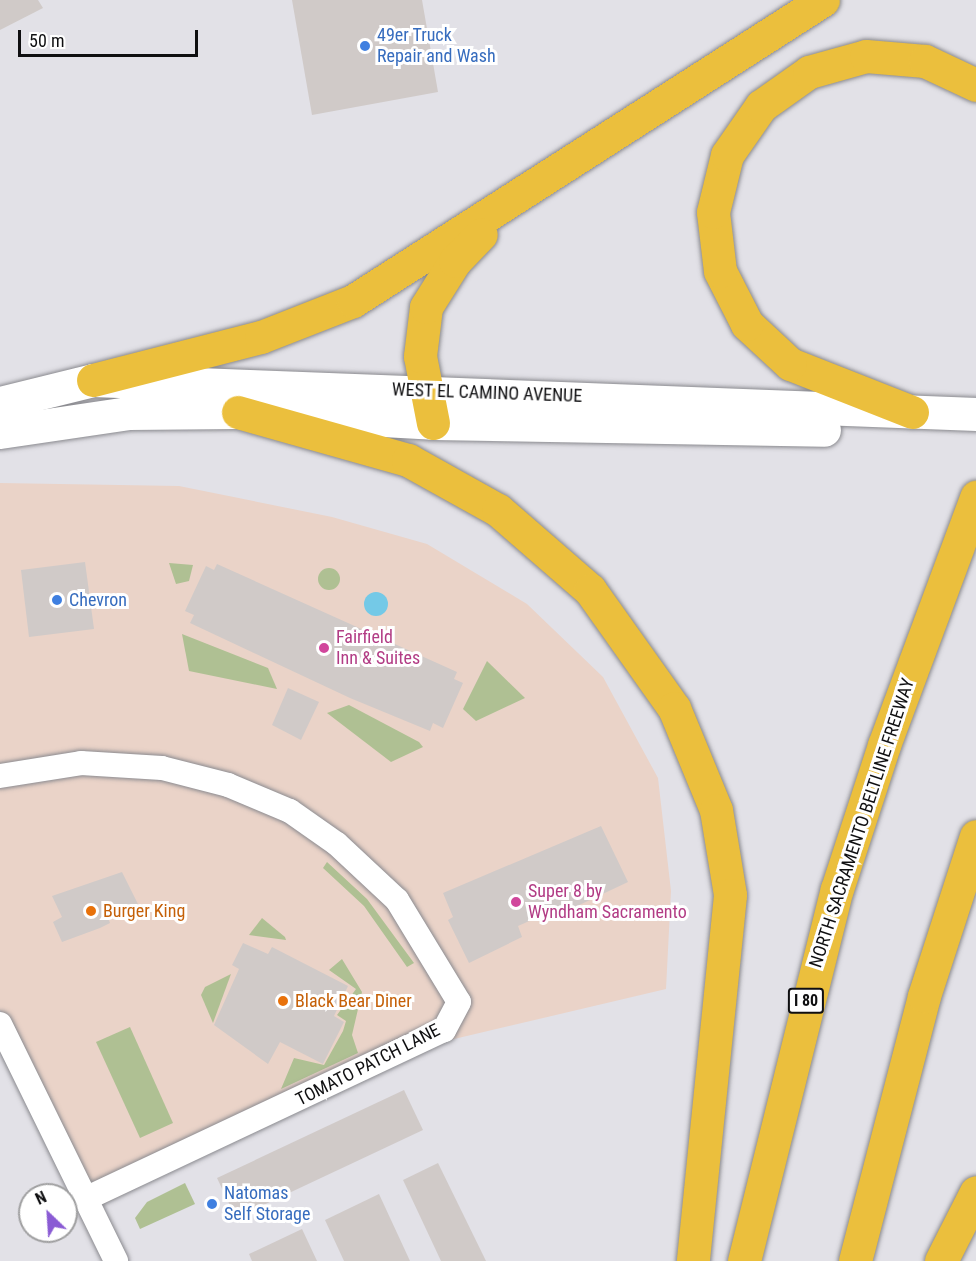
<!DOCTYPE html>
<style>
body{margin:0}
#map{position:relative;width:976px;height:1261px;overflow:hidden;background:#e2e1e7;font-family:"Roboto Condensed",sans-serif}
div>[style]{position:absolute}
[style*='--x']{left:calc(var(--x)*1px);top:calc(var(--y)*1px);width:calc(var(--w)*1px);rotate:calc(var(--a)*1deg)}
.commercial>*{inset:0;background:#ead3c8}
.green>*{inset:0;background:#afc093}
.round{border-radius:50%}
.water>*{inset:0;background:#74c9e7}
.building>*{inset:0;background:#d0cac8}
.roads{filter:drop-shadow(0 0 2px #8a8a8f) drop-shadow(0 0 2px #8a8a8f)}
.street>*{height:24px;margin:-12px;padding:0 12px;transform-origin:12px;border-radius:12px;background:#fff}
.secondary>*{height:33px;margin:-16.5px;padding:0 16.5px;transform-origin:16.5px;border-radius:16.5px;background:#fff}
.highway>*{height:33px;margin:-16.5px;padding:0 16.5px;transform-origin:16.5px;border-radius:16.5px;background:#ebbf3d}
.dots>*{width:16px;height:16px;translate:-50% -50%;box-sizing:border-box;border:3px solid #fff;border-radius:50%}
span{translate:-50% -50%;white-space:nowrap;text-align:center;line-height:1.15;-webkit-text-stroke:6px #fff;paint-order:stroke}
.shield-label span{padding:2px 4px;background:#fff;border:2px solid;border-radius:4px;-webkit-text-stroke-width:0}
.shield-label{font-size:16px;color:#0f0f11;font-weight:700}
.shop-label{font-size:18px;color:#366cbe}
.left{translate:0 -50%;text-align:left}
.street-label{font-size:18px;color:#0f0f11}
.hotel-label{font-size:18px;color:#b23c85}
.food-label{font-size:18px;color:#c56008}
.north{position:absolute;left:18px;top:1183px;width:60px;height:60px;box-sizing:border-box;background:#fff;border:2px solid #9f9fa0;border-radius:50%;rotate:335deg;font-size:16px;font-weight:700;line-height:24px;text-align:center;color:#0f0f11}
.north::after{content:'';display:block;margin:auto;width:21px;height:27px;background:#8a5bd4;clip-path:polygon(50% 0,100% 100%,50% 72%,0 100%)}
.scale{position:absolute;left:18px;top:30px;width:180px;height:27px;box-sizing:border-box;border:3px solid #0f0f11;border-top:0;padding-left:8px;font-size:18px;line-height:21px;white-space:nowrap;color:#0f0f11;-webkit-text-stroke:4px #fff;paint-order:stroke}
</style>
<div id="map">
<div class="commercial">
<div style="clip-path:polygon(0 483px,179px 486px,332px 517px,427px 544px,527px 604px,603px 677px,658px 778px,671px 891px,666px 989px,433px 1044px,97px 1207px,0 1010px)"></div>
</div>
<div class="green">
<div style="clip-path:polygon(169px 563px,193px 565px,189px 581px,176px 584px)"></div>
<div class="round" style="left:318px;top:568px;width:22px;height:22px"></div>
<div style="clip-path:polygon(182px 634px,268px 668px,277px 689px,189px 671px)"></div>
<div style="clip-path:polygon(487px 661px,525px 698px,476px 721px,463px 709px)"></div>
<div style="clip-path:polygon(349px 705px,419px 742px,423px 747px,391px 762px,327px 713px)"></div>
<div style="clip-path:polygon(327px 862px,367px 899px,414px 963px,407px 967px,364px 906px,323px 868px)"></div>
<div style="clip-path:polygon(262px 918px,285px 937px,286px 940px,249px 935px)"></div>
<div style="clip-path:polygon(342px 959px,362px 992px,352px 1035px,358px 1053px,281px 1089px,294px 1058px,324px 1065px,343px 1031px,346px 1021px,337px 1015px,356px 989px,329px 970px)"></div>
<div style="clip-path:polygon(231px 974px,213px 1023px,201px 995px,205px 987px)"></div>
<div style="clip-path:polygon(130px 1027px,173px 1123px,140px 1138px,96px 1042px)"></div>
<div style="clip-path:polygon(185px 1183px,195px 1204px,140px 1229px,135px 1218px,147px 1202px)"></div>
</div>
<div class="water">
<div class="round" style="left:364px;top:592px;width:24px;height:24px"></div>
</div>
<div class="building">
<div style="clip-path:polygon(0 0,38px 0,43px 8px,0 30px)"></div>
<div style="clip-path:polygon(292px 0,422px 0,438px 92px,312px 115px)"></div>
<div style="clip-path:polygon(85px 562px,94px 629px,29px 637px,21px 570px)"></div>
<div style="clip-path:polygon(217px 564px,457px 672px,454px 679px,463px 683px,443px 728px,433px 723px,430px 731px,350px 698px,190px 623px,194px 615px,185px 611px,206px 566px,214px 570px)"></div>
<div style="clip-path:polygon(288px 688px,319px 702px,301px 740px,272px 725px)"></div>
<div style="clip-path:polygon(601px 826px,628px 882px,556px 916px,552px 911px,518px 926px,522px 937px,469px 963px,448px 920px,453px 917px,443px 893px)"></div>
<div style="clip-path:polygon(122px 872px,138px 904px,108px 918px,110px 923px,100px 928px,62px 942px,53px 922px,62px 917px,52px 896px)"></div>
<div style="clip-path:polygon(243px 943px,268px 954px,272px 947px,348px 986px,334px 1016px,344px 1022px,323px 1064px,280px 1042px,268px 1064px,214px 1025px,239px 969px,232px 965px)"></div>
<div style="clip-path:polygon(404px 1090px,423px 1130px,236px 1218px,217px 1178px)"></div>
<div style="clip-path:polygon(438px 1163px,486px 1261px,441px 1261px,403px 1180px)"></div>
<div style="clip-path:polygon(379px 1194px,410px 1261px,344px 1261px,325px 1220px)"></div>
<div style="clip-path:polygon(302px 1229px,317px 1261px,252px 1261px,249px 1254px)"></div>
</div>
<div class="roads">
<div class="street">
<div style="--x:0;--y:776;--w:82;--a:-9.1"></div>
<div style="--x:81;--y:763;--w:81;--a:3.5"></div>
<div style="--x:162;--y:768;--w:68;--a:14.4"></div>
<div style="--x:228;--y:785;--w:67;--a:22.8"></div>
<div style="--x:290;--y:811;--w:57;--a:35.1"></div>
<div style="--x:337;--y:844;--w:82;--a:43"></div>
<div style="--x:397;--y:900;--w:119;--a:58.7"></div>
<div style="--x:459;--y:1002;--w:32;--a:118"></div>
<div style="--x:444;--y:1030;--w:397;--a:154.8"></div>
<div style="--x:0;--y:1024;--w:264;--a:63.9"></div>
</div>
<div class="secondary">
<div style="--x:0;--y:403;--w:96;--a:-13.9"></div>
<div style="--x:93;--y:380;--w:884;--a:2.21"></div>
<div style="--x:0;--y:432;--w:129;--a:-8.4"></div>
<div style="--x:128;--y:413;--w:110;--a:-0.5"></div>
<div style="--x:238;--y:412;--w:195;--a:3.2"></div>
<div style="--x:433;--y:423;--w:391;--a:1"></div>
</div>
<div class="highway">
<div style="--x:93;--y:380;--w:173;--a:-14.4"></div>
<div style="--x:261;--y:337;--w:99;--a:-21.4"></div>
<div style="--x:353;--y:301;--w:558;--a:-32.64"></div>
<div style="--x:238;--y:412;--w:177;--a:15.8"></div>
<div style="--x:408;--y:460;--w:103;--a:29.1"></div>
<div style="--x:498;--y:510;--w:122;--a:41"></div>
<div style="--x:590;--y:590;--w:145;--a:54.6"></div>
<div style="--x:674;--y:708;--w:110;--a:67.6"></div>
<div style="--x:716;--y:810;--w:86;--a:80.6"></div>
<div style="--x:730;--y:895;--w:368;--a:95.8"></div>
<div style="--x:912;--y:412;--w:131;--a:-158.5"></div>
<div style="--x:790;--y:364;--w:59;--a:-137.1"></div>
<div style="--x:747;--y:324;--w:59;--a:-117"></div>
<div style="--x:720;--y:271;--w:59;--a:-96.8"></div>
<div style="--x:713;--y:212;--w:59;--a:-76.2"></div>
<div style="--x:727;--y:155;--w:60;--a:-55.2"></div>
<div style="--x:761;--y:106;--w:59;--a:-35.3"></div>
<div style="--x:809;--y:72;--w:59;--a:-15.7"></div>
<div style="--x:866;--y:56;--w:59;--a:4.8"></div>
<div style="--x:925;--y:61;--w:56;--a:25.2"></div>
<div style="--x:433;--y:423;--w:68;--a:-101"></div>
<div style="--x:420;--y:356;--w:49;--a:-83"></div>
<div style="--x:426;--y:307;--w:54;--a:-57.8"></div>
<div style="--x:455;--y:261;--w:37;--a:-46"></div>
<div style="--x:744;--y:1261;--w:383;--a:-76"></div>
<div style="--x:837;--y:889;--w:151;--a:-71.9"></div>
<div style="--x:884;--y:745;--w:265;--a:-69.6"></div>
<div style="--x:855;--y:1261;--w:274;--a:-75.4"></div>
<div style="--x:924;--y:996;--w:168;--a:-72"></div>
<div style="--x:941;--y:1261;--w:77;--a:-63.1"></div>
</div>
</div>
<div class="dots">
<div style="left:365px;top:46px;background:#3f7fe0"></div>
<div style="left:57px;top:600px;background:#3f7fe0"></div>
<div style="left:324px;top:648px;background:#d1479c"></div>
<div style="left:516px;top:902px;background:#d1479c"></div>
<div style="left:91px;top:911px;background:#e8710a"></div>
<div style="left:283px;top:1001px;background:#e8710a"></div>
<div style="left:212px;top:1204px;background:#3f7fe0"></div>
</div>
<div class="shield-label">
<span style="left:806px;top:1001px">I 80</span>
</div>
<div class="shop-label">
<span class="left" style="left:377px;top:46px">49er Truck<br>Repair and Wash</span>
<span class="left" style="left:69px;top:600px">Chevron</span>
<span class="left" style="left:224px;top:1204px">Natomas<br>Self Storage</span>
</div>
<div class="street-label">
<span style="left:487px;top:393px;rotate:2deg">WEST EL CAMINO AVENUE</span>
<span style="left:862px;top:823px;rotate:-72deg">NORTH SACRAMENTO BELTLINE FREEWAY</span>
<span style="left:368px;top:1065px;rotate:-27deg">TOMATO PATCH LANE</span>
</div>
<div class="hotel-label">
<span class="left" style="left:336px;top:648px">Fairfield<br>Inn &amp; Suites</span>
<span class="left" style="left:528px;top:902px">Super 8 by<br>Wyndham Sacramento</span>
</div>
<div class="food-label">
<span class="left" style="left:103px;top:911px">Burger King</span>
<span class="left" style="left:295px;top:1001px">Black Bear Diner</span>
</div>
<div class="north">N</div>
<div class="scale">50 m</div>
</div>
